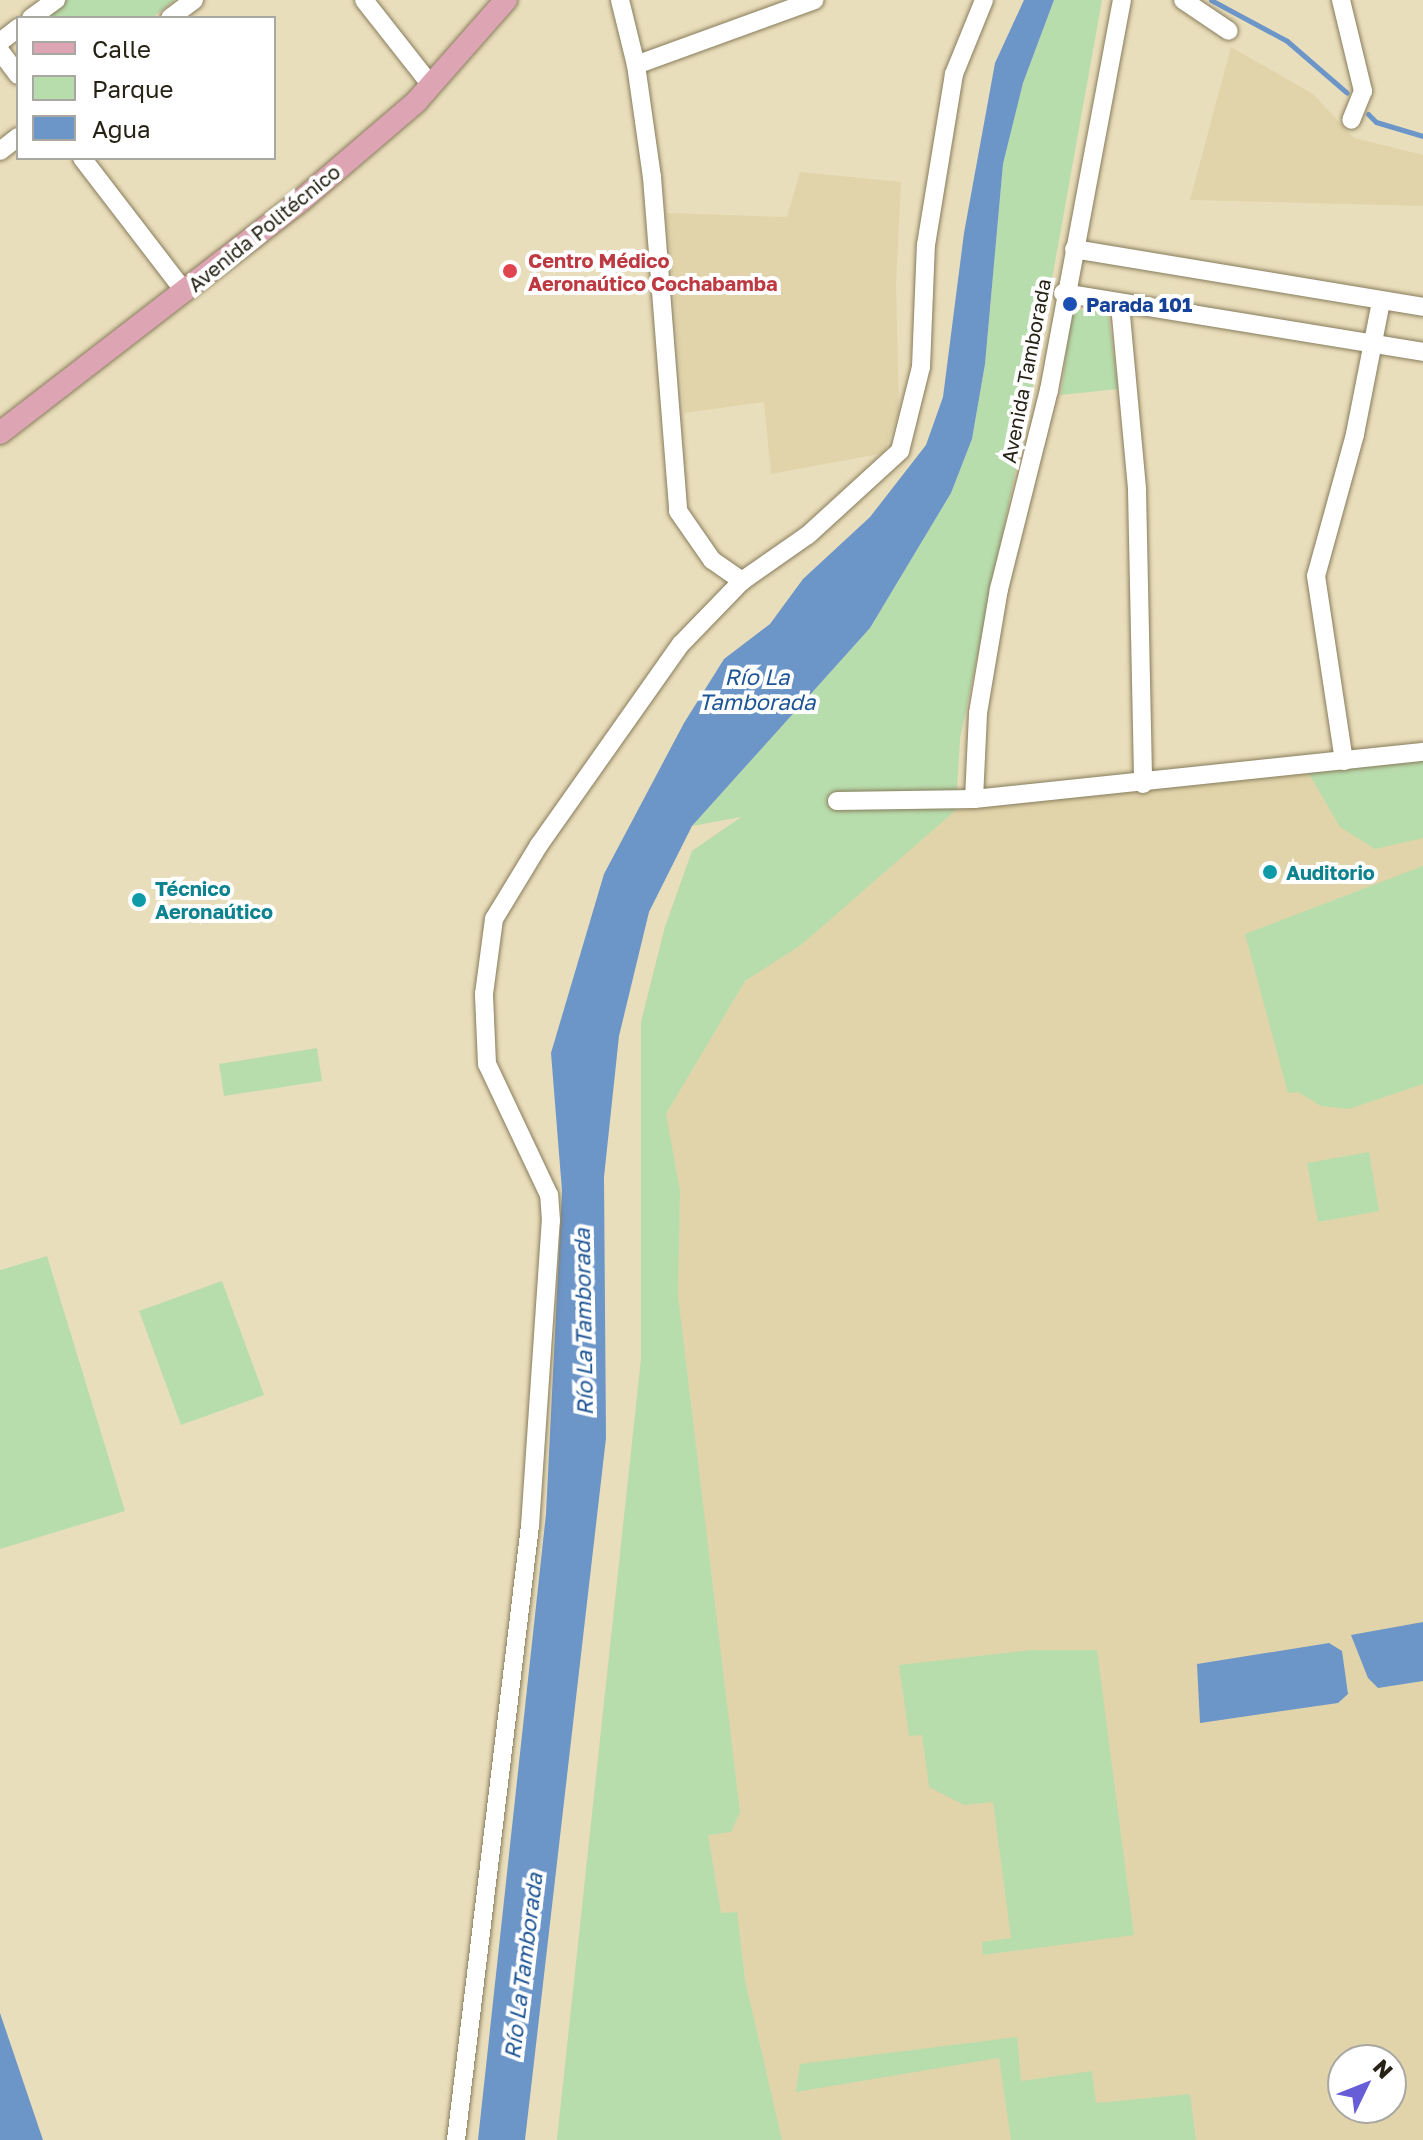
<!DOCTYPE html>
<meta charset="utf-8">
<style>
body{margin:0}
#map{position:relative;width:1423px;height:2140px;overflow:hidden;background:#e9debb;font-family:"Golos Text",sans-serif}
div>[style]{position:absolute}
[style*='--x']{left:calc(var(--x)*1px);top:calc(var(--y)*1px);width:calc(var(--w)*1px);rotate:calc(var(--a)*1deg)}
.built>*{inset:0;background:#e1d4aa}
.green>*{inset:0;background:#b8ddac}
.water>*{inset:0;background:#6c95c8}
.stream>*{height:5px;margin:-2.5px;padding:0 2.5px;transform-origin:2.5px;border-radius:2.5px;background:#6c95c8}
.roads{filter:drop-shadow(0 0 2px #877c5c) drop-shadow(0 0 2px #877c5c)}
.minor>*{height:18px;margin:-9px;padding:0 9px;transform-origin:9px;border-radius:9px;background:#fff}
.major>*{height:22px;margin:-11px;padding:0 11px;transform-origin:11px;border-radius:11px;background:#dda4b3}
.dots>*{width:22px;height:22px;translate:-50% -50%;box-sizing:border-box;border:4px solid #fff;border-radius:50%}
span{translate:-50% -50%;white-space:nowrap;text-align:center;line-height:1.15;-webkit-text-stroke:8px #fff;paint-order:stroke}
.street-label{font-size:20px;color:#262215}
.health-label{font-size:20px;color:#be3a42;font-weight:700}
.left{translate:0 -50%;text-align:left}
.transit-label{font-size:20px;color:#164399;font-weight:700}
.culture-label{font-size:20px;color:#0d838f;font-weight:700}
.water-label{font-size:22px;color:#1e5595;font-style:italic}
.legend{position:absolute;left:16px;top:16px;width:260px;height:144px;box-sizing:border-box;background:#fff;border:2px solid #a8a7a1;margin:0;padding:10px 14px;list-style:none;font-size:24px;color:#262215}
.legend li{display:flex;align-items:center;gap:16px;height:40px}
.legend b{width:40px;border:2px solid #a8a7a1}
.north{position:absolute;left:1327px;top:2044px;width:80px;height:80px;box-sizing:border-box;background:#fff;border:2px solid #a8a7a1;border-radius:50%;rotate:47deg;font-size:22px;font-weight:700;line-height:32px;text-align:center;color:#262215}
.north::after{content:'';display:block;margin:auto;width:28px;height:36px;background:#665dd7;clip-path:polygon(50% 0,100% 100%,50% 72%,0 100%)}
</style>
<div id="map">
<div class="built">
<div style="clip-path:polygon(1231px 47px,1313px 94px,1354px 138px,1423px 155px,1423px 206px,1190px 200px)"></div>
<div style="clip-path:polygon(800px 172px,901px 182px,896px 284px,899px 411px,884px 453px,771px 474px,764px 402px,684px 413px,667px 213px,787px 217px)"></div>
<div style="clip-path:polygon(evenodd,1423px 761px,1423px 2140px,557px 2140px,641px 1359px,641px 1022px,665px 927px,692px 851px,743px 816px,956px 810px,1423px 761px,1343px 2060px,1391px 2060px,1391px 2108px,1343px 2108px,1343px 2060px)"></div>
</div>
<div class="green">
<div style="clip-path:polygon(66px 0,175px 0,152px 18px,42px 18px)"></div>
<div style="clip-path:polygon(1054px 0,1102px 0,1032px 391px,960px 739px,956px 810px,801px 945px,745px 981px,666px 1114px,680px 1191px,678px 1296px,740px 1812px,731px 1832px,708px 1835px,721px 1913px,737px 1912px,745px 1980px,782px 2140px,557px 2140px,641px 1359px,641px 1022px,665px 927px,692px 851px,741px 817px,692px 826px,870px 628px,951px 493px,972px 439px,985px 364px,1003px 164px,1023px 83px)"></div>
<div style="clip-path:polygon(1072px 309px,1108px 313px,1118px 389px,1061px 395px)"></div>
<div style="clip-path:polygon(1423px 761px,1423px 838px,1375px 849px,1340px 827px,1308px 772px)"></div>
<div style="clip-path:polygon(1423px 866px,1423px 1084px,1349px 1109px,1321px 1106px,1298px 1092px,1288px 1093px,1245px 934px)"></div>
<div style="clip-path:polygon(317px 1048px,322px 1081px,224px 1096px,219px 1064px)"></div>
<div style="clip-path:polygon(1369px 1152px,1379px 1211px,1318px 1222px,1307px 1163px)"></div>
<div style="clip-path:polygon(47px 1256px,125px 1511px,0 1549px,0 1270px)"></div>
<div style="clip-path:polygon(222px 1281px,264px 1395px,181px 1425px,139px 1311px)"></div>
<div style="clip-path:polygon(1031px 1650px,1097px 1650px,1134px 1935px,983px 1955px,982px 1942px,1011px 1938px,993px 1802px,964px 1805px,929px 1787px,922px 1735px,909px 1736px,899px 1665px)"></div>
<div style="clip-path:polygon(1017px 2037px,1021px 2081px,1092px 2071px,1096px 2103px,1190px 2094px,1196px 2140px,1011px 2140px,999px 2058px,796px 2092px,800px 2064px)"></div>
</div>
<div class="water">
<div style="clip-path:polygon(1024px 0,1054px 0,1023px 83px,1003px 164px,985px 364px,972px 439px,951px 493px,870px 628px,692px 826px,649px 912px,619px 1036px,604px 1177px,606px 1438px,525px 2140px,478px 2140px,546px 1514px,562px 1191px,551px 1053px,604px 874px,684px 723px,724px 659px,770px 624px,803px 579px,870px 517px,926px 445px,943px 397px,964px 233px,995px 63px)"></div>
<div style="clip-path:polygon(1423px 1622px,1423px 1681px,1378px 1688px,1368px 1678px,1351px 1635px)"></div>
<div style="clip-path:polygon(1329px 1643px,1342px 1651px,1348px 1694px,1338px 1703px,1200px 1723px,1197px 1664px)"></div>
<div style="clip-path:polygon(0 2013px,43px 2140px,0 2140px)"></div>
</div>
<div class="stream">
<div style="--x:1211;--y:0;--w:86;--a:28.3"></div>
<div style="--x:1287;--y:41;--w:79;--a:40.9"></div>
<div style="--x:1368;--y:114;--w:11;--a:45"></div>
<div style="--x:1376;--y:122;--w:49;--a:16.6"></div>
</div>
<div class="roads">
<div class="minor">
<div style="--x:364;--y:0;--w:108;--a:51.8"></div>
<div style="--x:620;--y:0;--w:67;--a:76.2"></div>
<div style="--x:636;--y:65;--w:113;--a:81.9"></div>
<div style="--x:652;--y:177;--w:335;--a:85.5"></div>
<div style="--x:678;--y:511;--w:60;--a:55.2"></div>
<div style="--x:712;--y:560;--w:37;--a:35"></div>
<div style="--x:1183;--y:0;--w:55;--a:34"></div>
<div style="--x:1341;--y:0;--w:94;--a:76.4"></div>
<div style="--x:1363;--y:91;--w:31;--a:112"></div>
<div style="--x:31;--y:18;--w:31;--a:-36"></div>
<div style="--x:170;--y:18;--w:30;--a:-37"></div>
<div style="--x:0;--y:42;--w:23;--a:-38"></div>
<div style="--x:0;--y:51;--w:30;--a:53"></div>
<div style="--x:636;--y:65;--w:190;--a:-20"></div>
<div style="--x:0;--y:151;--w:23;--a:-38"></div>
<div style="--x:82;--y:158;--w:169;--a:52.5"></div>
<div style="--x:1074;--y:249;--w:354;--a:9.4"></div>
<div style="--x:1063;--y:293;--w:365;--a:9.3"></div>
<div style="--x:1120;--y:305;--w:186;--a:84.7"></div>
<div style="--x:1137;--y:490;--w:294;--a:88.8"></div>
<div style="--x:1344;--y:761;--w:187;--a:-98.6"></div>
<div style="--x:1316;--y:576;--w:147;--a:-74.6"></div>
<div style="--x:1355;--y:434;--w:135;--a:-78.9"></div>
<div style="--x:974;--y:799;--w:86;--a:-87.3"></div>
<div style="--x:978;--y:713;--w:126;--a:-80.4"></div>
<div style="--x:999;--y:589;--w:205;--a:-75.9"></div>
<div style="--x:1049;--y:390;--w:397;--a:-79.4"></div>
<div style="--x:837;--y:801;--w:137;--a:-0.8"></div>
<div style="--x:974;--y:799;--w:451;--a:-6"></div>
<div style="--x:456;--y:2140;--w:618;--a:-83.13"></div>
<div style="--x:530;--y:1526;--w:306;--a:-86.1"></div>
<div style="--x:551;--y:1221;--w:26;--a:-94"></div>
<div style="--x:549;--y:1195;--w:145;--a:-115.3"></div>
<div style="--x:487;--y:1064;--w:70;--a:-92.5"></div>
<div style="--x:484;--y:994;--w:76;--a:-82.4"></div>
<div style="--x:494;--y:919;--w:87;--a:-58.7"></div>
<div style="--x:539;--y:845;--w:246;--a:-54.8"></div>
<div style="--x:681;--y:644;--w:88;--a:-45.9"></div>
<div style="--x:742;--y:581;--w:80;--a:-34.9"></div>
<div style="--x:808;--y:535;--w:125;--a:-42.4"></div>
<div style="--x:900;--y:451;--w:87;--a:-76"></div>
<div style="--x:921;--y:367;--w:122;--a:-87.7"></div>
<div style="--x:926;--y:245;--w:173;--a:-80.7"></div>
<div style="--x:954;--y:74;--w:80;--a:-67.9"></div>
</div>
<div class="major">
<div style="--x:0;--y:433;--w:384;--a:-37.7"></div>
<div style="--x:304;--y:198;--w:148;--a:-40.6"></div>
<div style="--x:416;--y:102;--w:136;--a:-48.6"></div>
</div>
</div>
<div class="dots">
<div style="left:510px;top:271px;background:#e0444e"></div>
<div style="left:1070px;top:304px;background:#1a4fb4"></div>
<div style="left:1270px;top:872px;background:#0f9aa8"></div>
<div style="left:139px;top:900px;background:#0f9aa8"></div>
</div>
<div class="street-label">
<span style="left:264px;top:228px;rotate:-39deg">Avenida Politécnico</span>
<span style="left:1026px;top:371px;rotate:-79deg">Avenida Tamborada</span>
</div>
<div class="health-label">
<span class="left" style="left:528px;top:272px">Centro Médico<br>Aeronaútico Cochabamba</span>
</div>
<div class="transit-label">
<span class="left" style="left:1086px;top:304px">Parada 101</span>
</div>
<div class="culture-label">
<span class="left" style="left:1286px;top:872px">Auditorio</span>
<span class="left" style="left:155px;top:900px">Técnico<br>Aeronaútico</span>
</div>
<div class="water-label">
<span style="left:757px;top:689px">Río La<br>Tamborada</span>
<span style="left:583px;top:1322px;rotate:-91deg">Río La Tamborada</span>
<span style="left:523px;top:1966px;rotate:-83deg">Río La Tamborada</span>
</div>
<ul class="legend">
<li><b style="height:10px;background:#dda4b3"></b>Calle</li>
<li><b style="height:22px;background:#b8ddac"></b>Parque</li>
<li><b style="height:22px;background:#6c95c8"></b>Agua</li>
</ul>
<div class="north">N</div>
</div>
